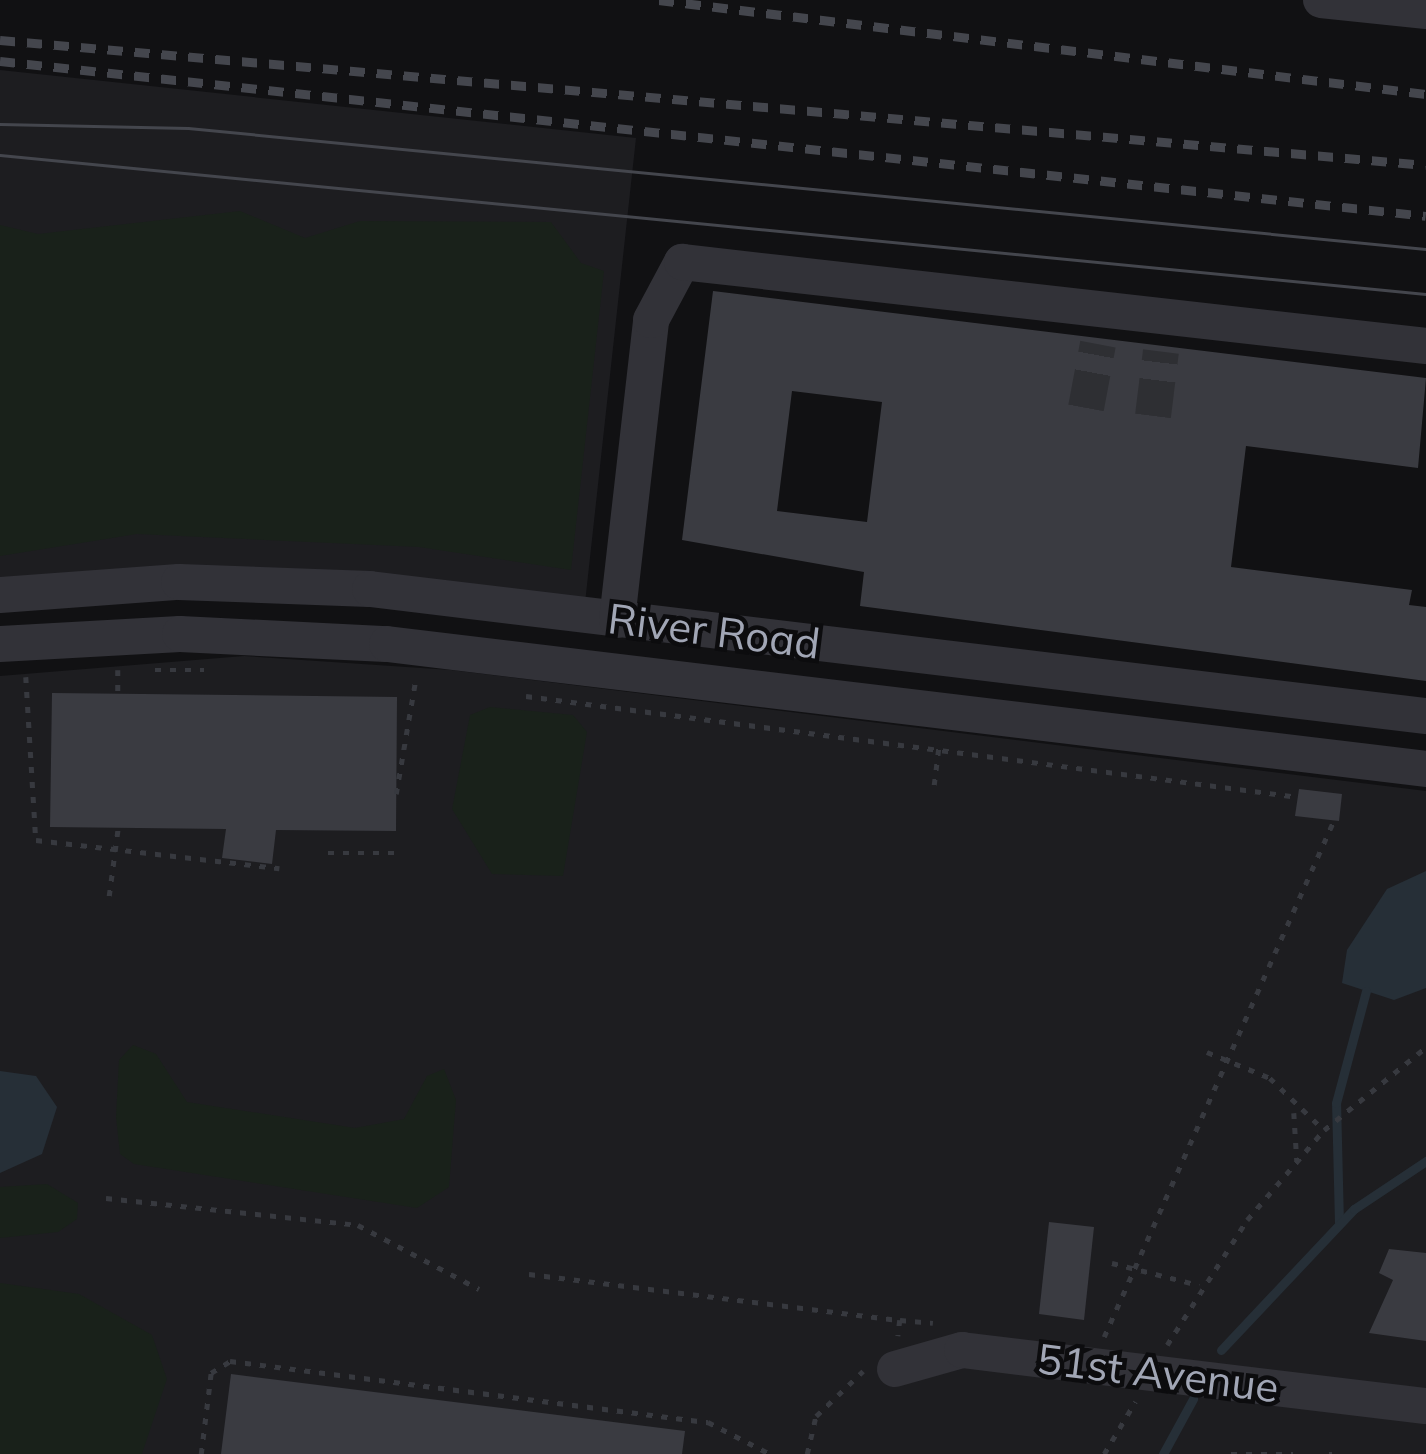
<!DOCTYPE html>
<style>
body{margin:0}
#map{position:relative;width:1426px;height:1454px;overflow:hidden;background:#111113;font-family:Mulish,sans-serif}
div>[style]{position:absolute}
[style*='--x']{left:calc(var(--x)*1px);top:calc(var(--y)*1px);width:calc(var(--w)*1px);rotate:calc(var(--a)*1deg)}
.built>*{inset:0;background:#1d1d20}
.green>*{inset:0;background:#19211a}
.water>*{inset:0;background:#262f37}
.stream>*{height:9px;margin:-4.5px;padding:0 4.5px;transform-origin:4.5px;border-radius:4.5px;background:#262f37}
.building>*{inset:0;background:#3a3b41}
.minor-tunnel>*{height:36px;margin-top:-18px;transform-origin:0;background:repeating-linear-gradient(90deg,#2e2f33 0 36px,transparent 0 54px)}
.path>*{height:4.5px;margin-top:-2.25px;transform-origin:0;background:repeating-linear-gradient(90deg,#37393f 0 6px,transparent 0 15px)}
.minor>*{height:36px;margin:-18px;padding:0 18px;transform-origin:18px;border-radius:18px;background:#323238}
.tram>*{height:3px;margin:-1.5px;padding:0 1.5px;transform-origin:1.5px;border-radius:1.5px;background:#44464d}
.rail>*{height:9px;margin-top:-4.5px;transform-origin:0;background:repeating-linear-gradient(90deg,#44464d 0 15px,transparent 0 27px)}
span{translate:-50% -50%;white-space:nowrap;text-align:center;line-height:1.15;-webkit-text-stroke:9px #0c0c0e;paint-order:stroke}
.street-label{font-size:42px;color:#a1a6b5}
</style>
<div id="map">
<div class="built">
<div style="clip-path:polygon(0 70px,636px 138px,585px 603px,0 582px)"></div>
<div style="clip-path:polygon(244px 656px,451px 670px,1426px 791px,1426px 1454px,0 1454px,0 676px)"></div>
</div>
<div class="green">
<div style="clip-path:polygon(240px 211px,305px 238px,360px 221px,551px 222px,581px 263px,604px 271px,571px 570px,419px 547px,137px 534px,0 556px,0 225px,38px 234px)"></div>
<div style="clip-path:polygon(490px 707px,573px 715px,587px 732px,563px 876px,492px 874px,452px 809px,470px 715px)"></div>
<div style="clip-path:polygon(133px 1045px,156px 1054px,187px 1102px,355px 1128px,404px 1119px,427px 1076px,444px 1069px,456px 1100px,449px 1187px,417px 1208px,134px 1164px,120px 1154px,116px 1117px,119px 1060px)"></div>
<div style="clip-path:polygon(47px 1184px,78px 1203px,77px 1219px,58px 1232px,0 1238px,0 1187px)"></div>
<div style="clip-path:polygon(0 1283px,79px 1294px,152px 1335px,167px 1379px,142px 1454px,0 1454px)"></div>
</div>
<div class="water">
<div style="clip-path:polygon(1426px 871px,1426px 988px,1394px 1000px,1342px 983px,1347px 950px,1387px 889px)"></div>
<div style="clip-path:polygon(0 1071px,36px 1076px,57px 1107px,42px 1154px,0 1173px)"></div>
</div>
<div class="stream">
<div style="--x:1339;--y:1223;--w:120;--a:-91.4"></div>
<div style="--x:1336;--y:1103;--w:116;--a:-75"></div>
<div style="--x:1221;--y:1350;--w:194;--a:-46.7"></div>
<div style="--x:1354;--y:1209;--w:87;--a:-33.7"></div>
<div style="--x:1163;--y:1454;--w:63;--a:-61.4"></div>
</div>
<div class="building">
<div style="clip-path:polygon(evenodd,713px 291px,1426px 378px,1418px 468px,1246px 446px,1231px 567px,1412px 590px,1409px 605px,1426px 607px,1426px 681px,860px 606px,864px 572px,682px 540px,713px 291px,792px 391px,882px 402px,867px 522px,777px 511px,792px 391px)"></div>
<div style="clip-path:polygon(52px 693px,397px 697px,396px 831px,276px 830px,272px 864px,222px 858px,226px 829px,50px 827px)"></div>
<div style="clip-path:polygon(1299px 789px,1342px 794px,1339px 821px,1295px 816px)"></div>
<div style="clip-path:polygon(1049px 1222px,1094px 1227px,1084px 1320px,1039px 1314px)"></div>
<div style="clip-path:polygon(1389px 1249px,1426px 1253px,1426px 1341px,1369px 1333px,1393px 1280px,1379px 1273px)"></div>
<div style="clip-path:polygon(231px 1374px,685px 1431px,682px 1454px,221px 1454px)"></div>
</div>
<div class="minor-tunnel">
<div style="--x:1086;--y:408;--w:65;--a:-79.4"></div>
<div style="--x:1153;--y:416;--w:65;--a:-83"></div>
</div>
<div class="path">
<div style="--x:118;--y:670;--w:24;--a:90"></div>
<div style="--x:155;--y:670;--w:49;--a:0"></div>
<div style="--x:26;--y:677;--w:163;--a:86.5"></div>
<div style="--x:36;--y:840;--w:245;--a:6.6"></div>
<div style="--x:526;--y:696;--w:779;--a:7.45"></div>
<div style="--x:934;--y:785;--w:38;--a:-83"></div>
<div style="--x:396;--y:794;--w:113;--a:-80.3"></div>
<div style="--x:328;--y:853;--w:67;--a:0"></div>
<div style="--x:109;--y:896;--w:69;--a:-82.5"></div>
<div style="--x:1207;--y:1052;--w:68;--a:22.4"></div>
<div style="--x:1270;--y:1078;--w:74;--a:43.9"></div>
<div style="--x:1294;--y:1113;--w:48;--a:86.4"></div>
<div style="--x:106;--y:1198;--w:253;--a:6.1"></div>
<div style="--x:358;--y:1225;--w:137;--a:27.9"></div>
<div style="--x:1112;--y:1263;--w:90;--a:14.2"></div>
<div style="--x:529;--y:1274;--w:374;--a:7.1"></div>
<div style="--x:900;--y:1320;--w:16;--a:97"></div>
<div style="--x:900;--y:1320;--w:33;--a:5"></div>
<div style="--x:1104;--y:1337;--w:566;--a:-66.02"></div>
<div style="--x:1167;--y:1345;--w:148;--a:-57.4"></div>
<div style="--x:1247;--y:1220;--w:118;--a:-49.5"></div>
<div style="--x:1324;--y:1130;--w:132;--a:-39.1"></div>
<div style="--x:201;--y:1454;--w:82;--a:-83"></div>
<div style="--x:211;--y:1373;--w:22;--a:-32"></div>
<div style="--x:230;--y:1361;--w:482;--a:7.3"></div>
<div style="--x:708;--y:1422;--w:70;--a:27.3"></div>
<div style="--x:807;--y:1454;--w:39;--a:-77"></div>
<div style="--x:816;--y:1416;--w:65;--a:-43.8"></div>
<div style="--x:1104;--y:1454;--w:61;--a:-59.2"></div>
<div style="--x:1231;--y:1454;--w:62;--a:0"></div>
<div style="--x:1329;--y:1454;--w:3;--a:0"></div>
</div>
<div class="minor">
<div style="--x:1321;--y:0;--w:106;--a:6"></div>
<div style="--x:0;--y:595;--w:179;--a:-4.2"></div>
<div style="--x:179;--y:582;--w:191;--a:2.1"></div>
<div style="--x:370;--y:589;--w:1064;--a:6.86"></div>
<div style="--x:617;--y:620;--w:302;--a:-83.5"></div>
<div style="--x:651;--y:320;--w:66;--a:-61.9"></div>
<div style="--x:682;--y:262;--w:749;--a:6.44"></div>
<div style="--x:0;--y:644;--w:180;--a:-3.2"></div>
<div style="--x:180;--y:634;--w:207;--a:2.8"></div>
<div style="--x:387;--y:644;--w:1046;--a:6.86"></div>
<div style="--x:895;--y:1369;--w:70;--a:-15.8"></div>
<div style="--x:962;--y:1350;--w:467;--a:6.9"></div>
</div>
<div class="tram">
<div style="--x:0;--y:124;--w:188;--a:1.2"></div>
<div style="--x:188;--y:128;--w:1244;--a:5.58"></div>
<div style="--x:0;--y:155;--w:1433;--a:5.57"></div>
</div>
<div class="rail">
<div style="--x:659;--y:0;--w:773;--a:6.99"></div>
<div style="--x:0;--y:40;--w:1431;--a:5.01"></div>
<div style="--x:0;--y:61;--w:1434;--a:6.2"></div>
</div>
<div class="street-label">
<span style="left:714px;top:631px;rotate:7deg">River Road</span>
<span style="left:1158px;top:1373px;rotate:7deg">51st Avenue</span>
</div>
</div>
